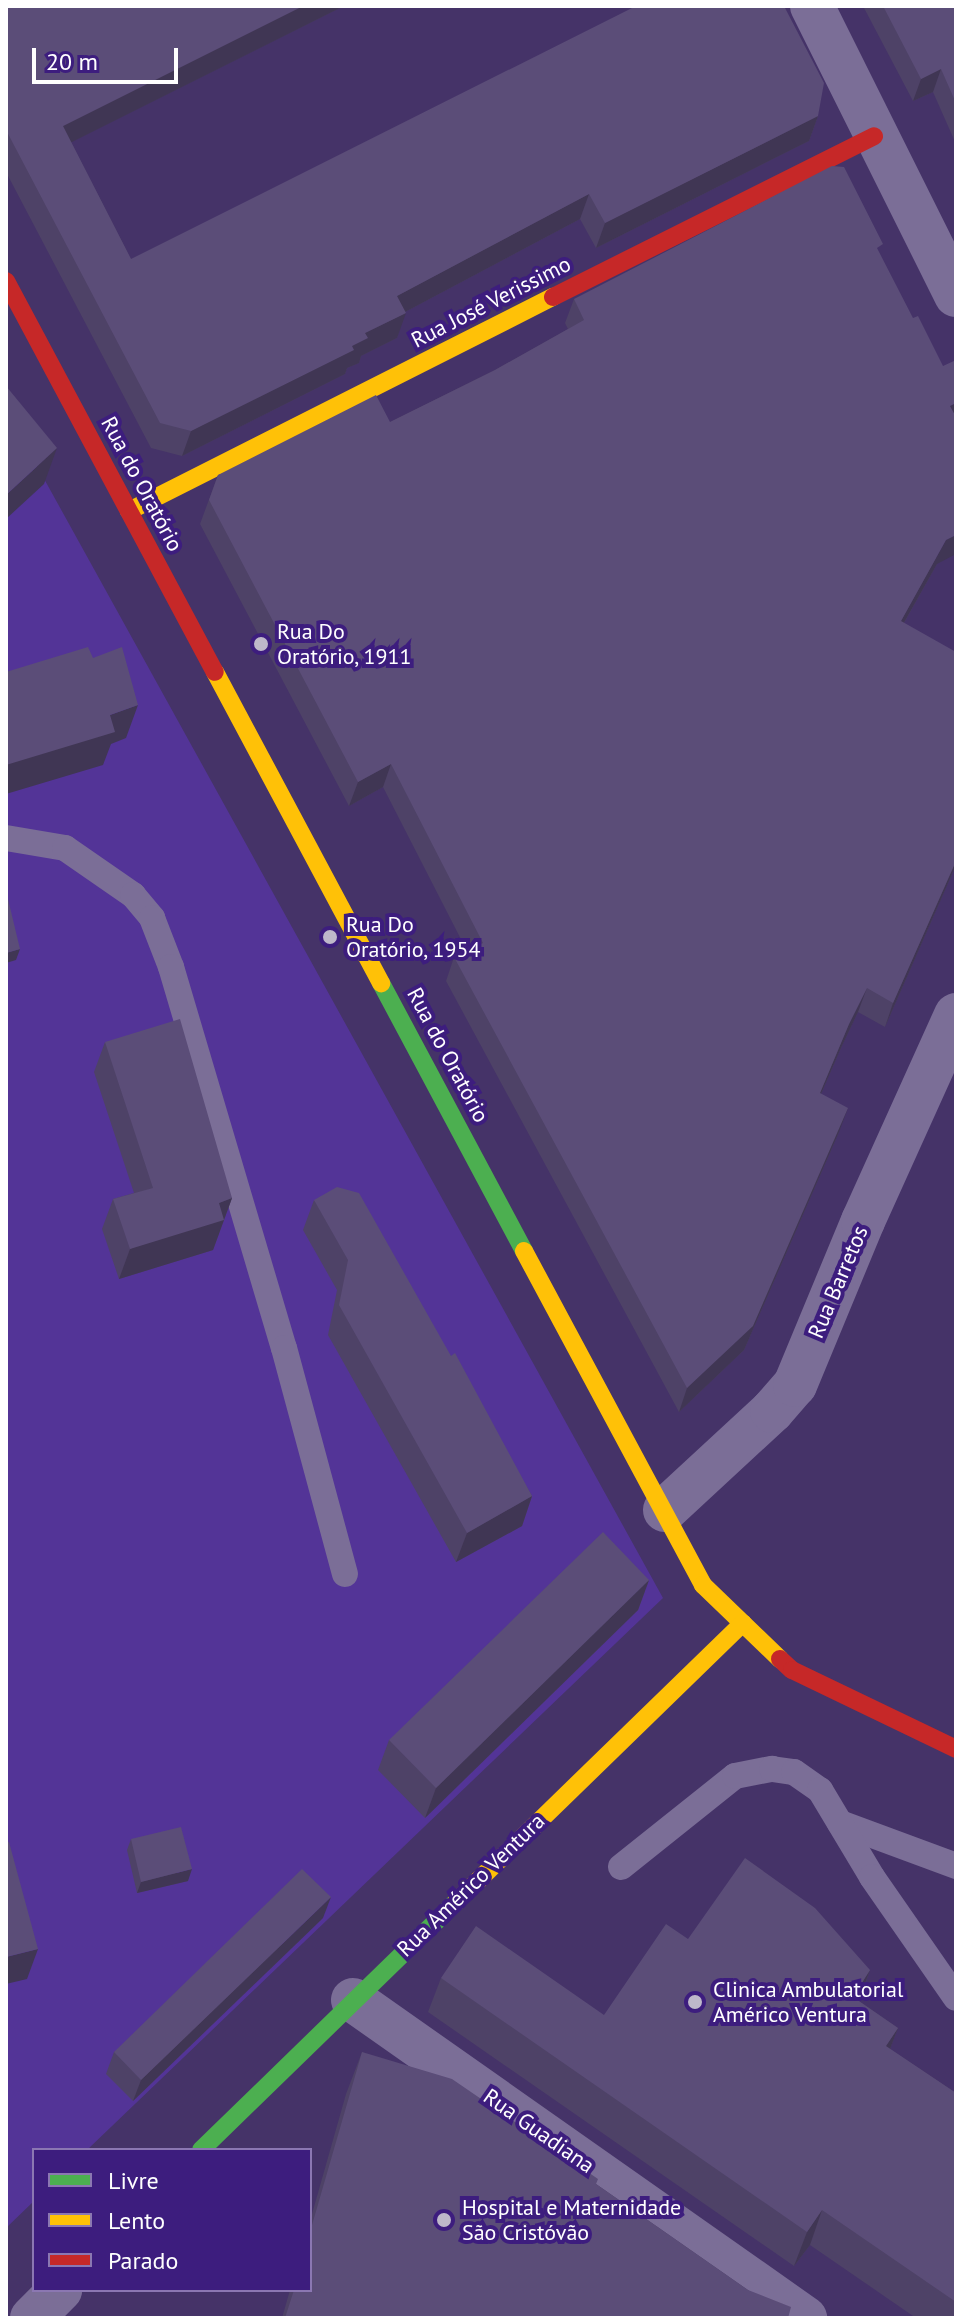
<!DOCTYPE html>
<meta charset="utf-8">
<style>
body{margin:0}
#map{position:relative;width:962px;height:2324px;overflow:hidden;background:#453368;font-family:"PT Sans",sans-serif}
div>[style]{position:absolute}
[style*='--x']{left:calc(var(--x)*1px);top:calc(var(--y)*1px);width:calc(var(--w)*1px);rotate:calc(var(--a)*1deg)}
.green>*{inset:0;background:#533497}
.lane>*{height:26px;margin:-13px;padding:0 13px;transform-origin:13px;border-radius:13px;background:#7b6e97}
.street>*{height:44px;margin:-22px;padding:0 22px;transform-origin:22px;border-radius:22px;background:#7b6e97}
.fast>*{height:18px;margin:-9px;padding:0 9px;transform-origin:9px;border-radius:9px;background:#4caf50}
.slow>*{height:18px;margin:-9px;padding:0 9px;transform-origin:9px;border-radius:9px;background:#ffc107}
.jam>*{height:18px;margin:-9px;padding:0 9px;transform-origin:9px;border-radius:9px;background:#c62828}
.wall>*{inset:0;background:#4e4267}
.shaded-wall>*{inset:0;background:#403654}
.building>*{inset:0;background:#5b4d78}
.dots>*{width:22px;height:22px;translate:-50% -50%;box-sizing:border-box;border:4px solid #3d1d7e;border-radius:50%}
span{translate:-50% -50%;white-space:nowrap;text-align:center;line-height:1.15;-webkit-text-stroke:8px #3d1d7e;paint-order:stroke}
.street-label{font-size:22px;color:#fff}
.poi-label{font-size:22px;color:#fff}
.left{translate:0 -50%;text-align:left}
.frame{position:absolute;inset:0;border:8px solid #fff;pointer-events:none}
.legend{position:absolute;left:32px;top:2148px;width:280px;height:144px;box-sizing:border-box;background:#3d1d7e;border:2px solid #8b77b2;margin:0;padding:10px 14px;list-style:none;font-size:24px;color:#fff}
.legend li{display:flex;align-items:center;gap:16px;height:40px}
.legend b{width:40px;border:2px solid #8b77b2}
.scale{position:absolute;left:32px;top:48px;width:146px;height:36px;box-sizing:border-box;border:4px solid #fff;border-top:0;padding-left:10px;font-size:24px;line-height:28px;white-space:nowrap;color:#fff;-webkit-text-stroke:6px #3d1d7e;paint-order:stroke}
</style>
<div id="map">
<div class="green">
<div style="clip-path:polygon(6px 410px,663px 1598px,87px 2150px,34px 2150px,34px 2201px,6px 2228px)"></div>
</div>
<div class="lane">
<div style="--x:6;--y:838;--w:60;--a:9.6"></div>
<div style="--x:65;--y:848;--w:83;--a:34.7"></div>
<div style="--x:133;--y:895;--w:30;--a:50"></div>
<div style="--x:152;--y:918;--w:53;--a:68.8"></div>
<div style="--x:171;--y:967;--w:397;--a:73.5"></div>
<div style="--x:284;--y:1348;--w:234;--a:74.9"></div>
<div style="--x:840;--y:1823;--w:124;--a:20.3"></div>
<div style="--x:621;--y:1867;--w:146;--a:-38.6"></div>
<div style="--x:735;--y:1776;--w:38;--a:-11"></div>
<div style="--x:772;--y:1769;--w:22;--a:8"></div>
<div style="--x:794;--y:1772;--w:32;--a:35"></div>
<div style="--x:820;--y:1790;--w:101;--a:59.1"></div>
<div style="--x:872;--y:1877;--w:147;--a:55.2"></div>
</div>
<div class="street">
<div style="--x:812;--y:6;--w:323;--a:63.5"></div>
<div style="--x:665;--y:1510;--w:146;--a:-42.8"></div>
<div style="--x:772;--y:1411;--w:35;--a:-49"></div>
<div style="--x:795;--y:1385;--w:178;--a:-67.5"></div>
<div style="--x:863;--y:1221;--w:226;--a:-65.7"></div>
<div style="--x:353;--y:2000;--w:553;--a:35.13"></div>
<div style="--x:32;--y:2318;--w:40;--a:-45"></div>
</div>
<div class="fast">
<div style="--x:381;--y:983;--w:304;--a:61.9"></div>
<div style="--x:201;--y:2150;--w:356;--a:-44.2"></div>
</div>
<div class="slow">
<div style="--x:129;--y:511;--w:475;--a:-26.8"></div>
<div style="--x:215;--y:672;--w:353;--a:61.9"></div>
<div style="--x:524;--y:1251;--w:379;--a:61.8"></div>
<div style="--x:703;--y:1585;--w:107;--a:43.9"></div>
<div style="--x:456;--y:1902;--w:400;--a:-44.2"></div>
</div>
<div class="jam">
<div style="--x:6;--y:281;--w:443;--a:61.9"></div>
<div style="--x:553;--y:297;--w:359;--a:-26.6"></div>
<div style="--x:780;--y:1659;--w:16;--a:43"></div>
<div style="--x:792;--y:1670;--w:182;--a:25.7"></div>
</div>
<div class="wall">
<div style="clip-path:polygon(6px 6px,344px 6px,71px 142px,131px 259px,818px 116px,809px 141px,596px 248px,580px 219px,405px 312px,397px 338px,361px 356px,359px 363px,347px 368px,345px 374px,182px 456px,151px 448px,6px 172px)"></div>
<div style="clip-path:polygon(863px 6px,956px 6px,956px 144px,933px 92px,913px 101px)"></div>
<div style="clip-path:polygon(880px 254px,937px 564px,904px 623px,956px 865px,885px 1027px,858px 1012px,841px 1048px,821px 1094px,839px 1132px,744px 1350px,679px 1412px,446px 981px,454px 957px,467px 951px,383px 787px,349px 806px,200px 524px,218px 475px,390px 422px,495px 370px,568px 329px,565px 323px,574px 299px)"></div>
<div style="clip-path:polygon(105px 1042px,232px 1198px,213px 1250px,119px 1279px,102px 1229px,113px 1199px,134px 1193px,94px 1072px)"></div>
<div style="clip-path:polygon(314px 1200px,451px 1356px,532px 1496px,522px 1526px,456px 1562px,328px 1335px,337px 1290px,303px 1230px)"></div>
<div style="clip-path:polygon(649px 1580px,638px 1610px,425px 1818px,378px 1770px,389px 1740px)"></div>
<div style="clip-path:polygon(131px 1839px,188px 1881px,137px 1893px,127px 1850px)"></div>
<div style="clip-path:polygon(323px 1918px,133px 2101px,106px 2074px,114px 2052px)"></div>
<div style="clip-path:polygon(688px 1939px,870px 1970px,859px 2001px,898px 2028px,890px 2049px,956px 2093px,956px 2318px,916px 2318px,810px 2245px,794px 2266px,428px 2012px,441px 1978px,604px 2015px)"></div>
<div style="clip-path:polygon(362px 2052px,596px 2184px,788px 2318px,282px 2318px,290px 2290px,310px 2290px,310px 2221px,346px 2094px)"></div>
</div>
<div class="shaded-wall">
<div style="clip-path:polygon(303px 6px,344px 6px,54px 151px,63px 126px)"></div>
<div style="clip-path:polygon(941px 69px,933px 92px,913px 101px,921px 79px)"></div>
<div style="clip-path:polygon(818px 116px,809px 141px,596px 248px,605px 223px)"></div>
<div style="clip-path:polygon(589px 194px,580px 219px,388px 321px,397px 296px)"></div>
<div style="clip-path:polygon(406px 313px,397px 338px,361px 356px,359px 363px,347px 368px,345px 374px,182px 456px,191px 431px,352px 346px,365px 333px)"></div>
<div style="clip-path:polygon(956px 403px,956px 422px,950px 406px)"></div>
<div style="clip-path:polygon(57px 448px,44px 484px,6px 519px,6px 495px)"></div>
<div style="clip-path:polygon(956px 535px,956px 554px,937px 564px,892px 644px,901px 621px,946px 540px)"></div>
<div style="clip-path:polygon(138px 705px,126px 738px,111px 744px,103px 765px,6px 794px,6px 765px,110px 715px)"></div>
<div style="clip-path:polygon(391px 764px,383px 787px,349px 806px,358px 782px)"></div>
<div style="clip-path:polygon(956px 861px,956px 865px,885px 1027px,893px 1003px)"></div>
<div style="clip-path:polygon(20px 949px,16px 960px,6px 963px,6px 953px)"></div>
<div style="clip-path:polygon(867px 988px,858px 1012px,841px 1048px,811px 1117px,820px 1093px,849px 1024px)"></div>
<div style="clip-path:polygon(848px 1108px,839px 1132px,744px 1350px,679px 1412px,687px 1388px)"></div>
<div style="clip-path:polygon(232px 1198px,213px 1250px,119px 1279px,130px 1249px,219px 1203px)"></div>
<div style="clip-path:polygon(532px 1496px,522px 1526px,456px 1562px,467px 1533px)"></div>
<div style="clip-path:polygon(649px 1580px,638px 1610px,425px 1818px,436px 1788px)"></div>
<div style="clip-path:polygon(192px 1869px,188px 1881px,137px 1893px,141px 1882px)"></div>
<div style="clip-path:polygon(331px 1897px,323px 1918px,133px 2101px,141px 2080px)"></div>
<div style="clip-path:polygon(38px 1949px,27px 1979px,6px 1984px,6px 1957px)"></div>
<div style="clip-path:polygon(870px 1970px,857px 2005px,853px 1997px)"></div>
<div style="clip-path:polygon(898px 2028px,885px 2062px,886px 2046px)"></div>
<div style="clip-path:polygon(822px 2210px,810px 2245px,794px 2266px,807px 2232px)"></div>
</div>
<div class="building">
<div style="clip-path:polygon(6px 6px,303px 6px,63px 126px,131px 259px,636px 6px,784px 6px,824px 83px,818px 116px,605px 223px,589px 194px,397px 296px,406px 313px,365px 333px,368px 338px,352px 346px,354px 350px,191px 431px,160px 423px,6px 130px)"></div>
<div style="clip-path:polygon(883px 6px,956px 6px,956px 103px,941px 69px,921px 79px)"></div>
<div style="clip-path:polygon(832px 166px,844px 167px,883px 244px,877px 248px,913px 318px,918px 316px,943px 366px,956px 360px,956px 403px,950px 406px,956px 417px,956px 535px,946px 540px,901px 621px,956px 652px,956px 861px,893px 1003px,867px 988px,849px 1024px,820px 1093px,848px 1108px,753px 1326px,687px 1388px,454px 957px,483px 943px,391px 764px,358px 782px,209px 500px,218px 475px,376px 395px,390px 422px,495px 370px,584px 320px,574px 299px)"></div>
<div style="clip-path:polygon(6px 386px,57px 448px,6px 495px)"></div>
<div style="clip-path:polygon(88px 647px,93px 658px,122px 647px,138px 705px,110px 715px,115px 732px,6px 765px,6px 672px)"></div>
<div style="clip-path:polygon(8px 899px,20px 949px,6px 953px,6px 900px)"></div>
<div style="clip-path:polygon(180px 1019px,232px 1198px,219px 1203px,224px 1220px,130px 1249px,113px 1199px,153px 1188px,105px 1042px)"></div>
<div style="clip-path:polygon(337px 1187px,359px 1193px,451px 1356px,455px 1353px,532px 1496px,467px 1533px,339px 1305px,348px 1260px,314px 1200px)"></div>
<div style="clip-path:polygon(603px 1532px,649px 1580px,436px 1788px,389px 1740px)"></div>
<div style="clip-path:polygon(181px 1827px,192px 1869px,141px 1882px,131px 1839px)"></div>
<div style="clip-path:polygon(9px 1842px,38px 1949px,6px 1957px,6px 1843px)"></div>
<div style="clip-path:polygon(745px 1858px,815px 1908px,870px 1970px,853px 1997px,898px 2028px,886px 2046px,956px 2093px,956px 2302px,822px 2210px,807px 2232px,441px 1978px,476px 1926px,604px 2015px,666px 1924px,688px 1939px)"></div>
<div style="clip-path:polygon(302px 1869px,331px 1897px,141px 2080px,114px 2052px)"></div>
<div style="clip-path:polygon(362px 2052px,452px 2079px,598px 2179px,596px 2184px,748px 2290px,791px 2307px,788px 2318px,285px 2318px,294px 2290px,310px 2290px,310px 2232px)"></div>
</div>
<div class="dots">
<div style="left:261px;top:644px;background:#beb8ca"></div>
<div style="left:330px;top:937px;background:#beb8ca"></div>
<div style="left:695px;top:2002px;background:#beb8ca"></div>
<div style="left:444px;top:2220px;background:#beb8ca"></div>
</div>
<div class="street-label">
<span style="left:491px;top:302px;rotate:-27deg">Rua José Verissimo</span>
<span style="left:142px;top:484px;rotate:62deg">Rua do Oratório</span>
<span style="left:448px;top:1055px;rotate:62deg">Rua do Oratório</span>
<span style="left:838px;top:1282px;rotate:-67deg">Rua Barretos</span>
<span style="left:471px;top:1885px;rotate:-44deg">Rua Américo Ventura</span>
<span style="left:539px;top:2131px;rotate:35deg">Rua Guadiana</span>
</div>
<div class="poi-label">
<span class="left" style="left:277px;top:644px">Rua Do<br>Oratório, 1911</span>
<span class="left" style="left:346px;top:937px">Rua Do<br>Oratório, 1954</span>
<span class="left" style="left:713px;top:2002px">Clinica Ambulatorial<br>Américo Ventura</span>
<span class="left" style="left:462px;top:2220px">Hospital e Maternidade<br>São Cristóvão</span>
</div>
<div class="frame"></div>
<ul class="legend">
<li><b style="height:10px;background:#4caf50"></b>Livre</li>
<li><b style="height:10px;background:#ffc107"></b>Lento</li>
<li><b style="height:10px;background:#c62828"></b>Parado</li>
</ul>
<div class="scale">20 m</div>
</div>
